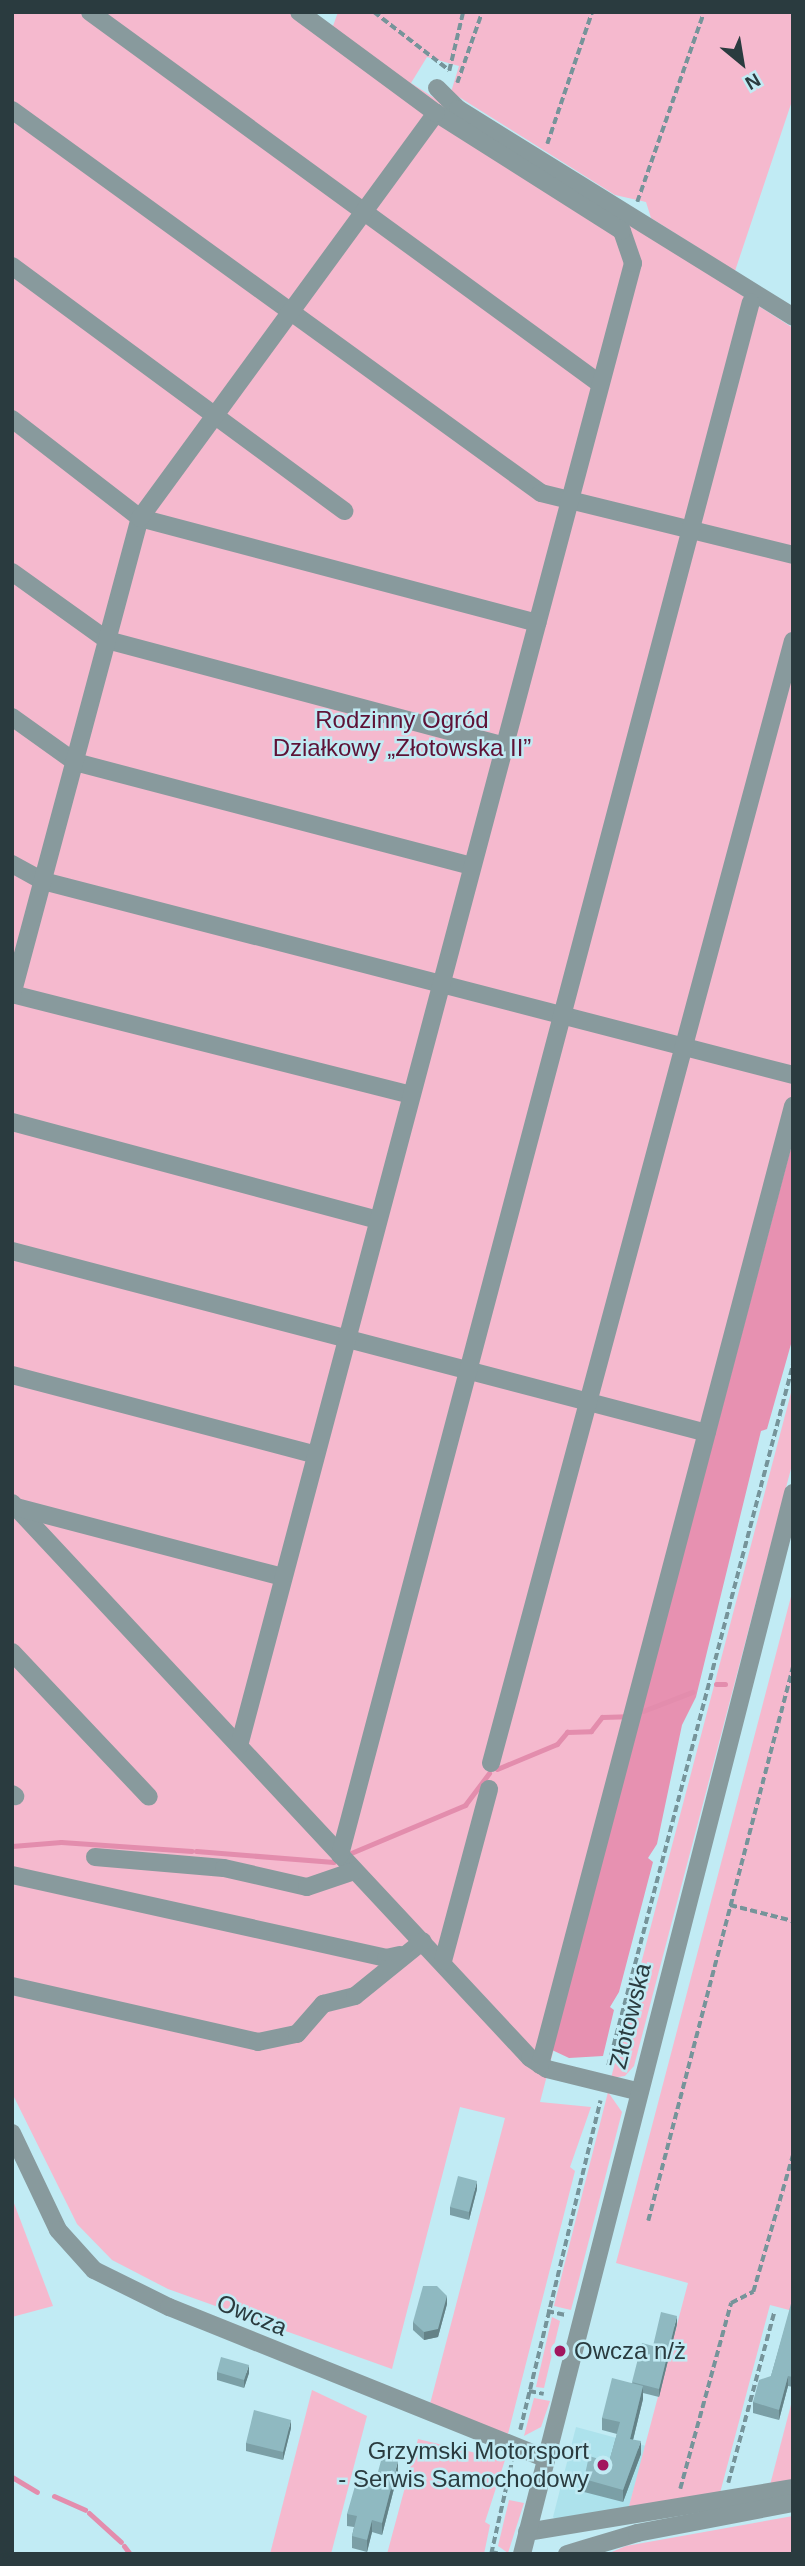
<!DOCTYPE html>
<meta charset="utf-8">
<style>
body{margin:0}
#map{position:relative;width:805px;height:2566px;overflow:hidden;background:#c1ebf4;font-family:Helvetica,sans-serif}
div>[style]{position:absolute}
[style*='--x']{left:calc(var(--x)*1px);top:calc(var(--y)*1px);width:calc(var(--w)*1px);rotate:calc(var(--a)*1deg)}
.built>*{inset:0;background:#ade2ec}
.green>*{inset:0;background:#f5b9ce}
.forest>*{inset:0;background:#e791b1}
.stream>*{height:5px;margin:-2.5px;padding:0 2.5px;transform-origin:2.5px;border-radius:2.5px;background:#e38dad}
.path>*{height:3.5px;margin-top:-1.75px;transform-origin:0;background:repeating-linear-gradient(90deg,#76949a 0 7px,transparent 0 10.5px)}
.minor>*{height:18px;margin:-9px;padding:0 9px;transform-origin:9px;border-radius:9px;background:#889a9d}
.wall>*{inset:0;background:#7b9fa6}
.shaded-wall>*{inset:0;background:#648287}
.building>*{inset:0;background:#8fb9c1}
.dots>*{width:19px;height:19px;translate:-50% -50%;box-sizing:border-box;border:4px solid #c1ebf4;border-radius:50%}
span{translate:-50% -50%;white-space:nowrap;text-align:center;line-height:1.15;-webkit-text-stroke:5px #c1ebf4;paint-order:stroke}
.park-label{font-size:24px;color:#5e1236}
.street-label{font-size:24px;color:#2a3b3f}
.poi-label{font-size:24px;color:#2a3b3f}
.left{translate:0 -50%;text-align:left}
.right{translate:-100% -50%;text-align:right}
.frame{position:absolute;inset:0;border:14px solid #2a3b3f;pointer-events:none}
.north{position:absolute;left:707px;top:28px;width:70px;height:70px;-webkit-text-stroke:5px #c1ebf4;paint-order:stroke;rotate:150deg;font-size:19px;font-weight:700;line-height:28px;text-align:center;color:#2a3b3f}
.north::after{content:'';display:block;margin:auto;width:24px;height:32px;background:#2a3b3f;clip-path:polygon(50% 0,100% 100%,50% 72%,0 100%)}
</style>
<div id="map">
<div class="built">
<div style="clip-path:polygon(576px 2427px,646px 2446px,628px 2510px,558px 2522px,553px 2517px)"></div>
</div>
<div class="green">
<div style="clip-path:polygon(12px 12px,312px 12px,333px 26px,338px 12px,793px 12px,793px 98px,735px 271px,651px 218px,646px 202px,615px 195px,451px 92px,459px 66px,427px 57px,411px 83px,793px 328px,793px 1140px,540px 2102px,591px 2107px,570px 2167px,575px 2171px,508px 2434px,430px 2404px,505px 2118px,460px 2107px,392px 2369px,168px 2289px,112px 2260px,77px 2224px,12px 2093px)"></div>
<div style="clip-path:polygon(793px 1385px,793px 1461px,634px 2066px,625px 2076px,611px 2078px)"></div>
<div style="clip-path:polygon(793px 1589px,793px 2311px,770px 2305px,720px 2493px,628px 2510px,688px 2283px,616px 2263px)"></div>
<div style="clip-path:polygon(608px 2092px,622px 2112px,571px 2310px,554px 2306px)"></div>
<div style="clip-path:polygon(12px 2198px,53px 2306px,12px 2317px)"></div>
<div style="clip-path:polygon(552px 2317px,560px 2321px,544px 2388px,536px 2387px)"></div>
<div style="clip-path:polygon(312px 2390px,367px 2416px,331px 2554px,270px 2554px)"></div>
<div style="clip-path:polygon(793px 2397px,793px 2481px,770px 2485px)"></div>
<div style="clip-path:polygon(534px 2398px,550px 2401px,541px 2427px,524px 2436px)"></div>
<div style="clip-path:polygon(418px 2439px,505px 2460px,485px 2522px,490px 2525px,484px 2554px,387px 2554px)"></div>
<div style="clip-path:polygon(509px 2500px,524px 2503px,508px 2553px,498px 2546px)"></div>
<div style="clip-path:polygon(793px 2516px,793px 2554px,607px 2554px,626px 2546px)"></div>
</div>
<div class="forest">
<div style="clip-path:polygon(793px 1140px,793px 1337px,767px 1429px,761px 1431px,696px 1697px,682px 1725px,657px 1844px,648px 1858px,653px 1862px,619px 1992px,610px 2007px,614px 2010px,603px 2056px,569px 2058px,552px 2050px)"></div>
</div>
<div class="stream">
<div style="--x:716;--y:1684;--w:9;--a:0"></div>
<div style="--x:643;--y:1711;--w:53;--a:-21.2"></div>
<div style="--x:497;--y:1769;--w:65;--a:-22.6"></div>
<div style="--x:557;--y:1744;--w:16;--a:-50"></div>
<div style="--x:567;--y:1732;--w:24;--a:-2"></div>
<div style="--x:591;--y:1731;--w:18;--a:-52"></div>
<div style="--x:602;--y:1717;--w:25;--a:-2"></div>
<div style="--x:12;--y:1846;--w:49;--a:-4.7"></div>
<div style="--x:61;--y:1842;--w:131;--a:3.9"></div>
<div style="--x:196;--y:1851;--w:138;--a:4.6"></div>
<div style="--x:351;--y:1853;--w:124;--a:-22.8"></div>
<div style="--x:465;--y:1805;--w:40;--a:-53"></div>
<div style="--x:12;--y:2477;--w:29;--a:31"></div>
<div style="--x:54;--y:2496;--w:34;--a:24"></div>
<div style="--x:89;--y:2513;--w:43;--a:42.2"></div>
<div style="--x:124;--y:2546;--w:10;--a:53"></div>
</div>
<div class="path">
<div style="--x:374;--y:12;--w:95;--a:37.7"></div>
<div style="--x:449;--y:71;--w:61;--a:-76.7"></div>
<div style="--x:457;--y:83;--w:75;--a:-70.6"></div>
<div style="--x:547;--y:144;--w:139;--a:-71.2"></div>
<div style="--x:637;--y:202;--w:201;--a:-70.6"></div>
<div style="--x:730;--y:1905;--w:65;--a:14.3"></div>
<div style="--x:608;--y:2066;--w:726;--a:-75.24"></div>
<div style="--x:648;--y:2221;--w:574;--a:-75.36"></div>
<div style="--x:547;--y:2311;--w:19;--a:12"></div>
<div style="--x:529;--y:2391;--w:15;--a:11"></div>
<div style="--x:520;--y:2430;--w:339;--a:-76.3"></div>
<div style="--x:728;--y:2483;--w:176;--a:-74.9"></div>
<div style="--x:680;--y:2489;--w:193;--a:-74.7"></div>
<div style="--x:731;--y:2303;--w:25;--a:-27"></div>
<div style="--x:753;--y:2292;--w:144;--a:-73.8"></div>
<div style="--x:491;--y:2552;--w:10;--a:11"></div>
<div style="--x:491;--y:2554;--w:95;--a:-77.3"></div>
</div>
<div class="minor">
<div style="--x:90;--y:12;--w:630;--a:36.09"></div>
<div style="--x:437;--y:88;--w:30;--a:45"></div>
<div style="--x:458;--y:109;--w:394;--a:31.8"></div>
<div style="--x:12;--y:110;--w:653;--a:35.9"></div>
<div style="--x:541;--y:493;--w:260;--a:13.8"></div>
<div style="--x:12;--y:266;--w:413;--a:36.4"></div>
<div style="--x:12;--y:419;--w:162;--a:37.7"></div>
<div style="--x:140;--y:518;--w:411;--a:14.8"></div>
<div style="--x:12;--y:572;--w:117;--a:35.6"></div>
<div style="--x:107;--y:640;--w:411;--a:14.9"></div>
<div style="--x:12;--y:717;--w:77;--a:35.5"></div>
<div style="--x:75;--y:762;--w:410;--a:14.7"></div>
<div style="--x:12;--y:864;--w:35;--a:29"></div>
<div style="--x:43;--y:881;--w:775;--a:14.5"></div>
<div style="--x:12;--y:994;--w:411;--a:14.2"></div>
<div style="--x:12;--y:995;--w:494;--a:-75"></div>
<div style="--x:140;--y:518;--w:502;--a:-53.84"></div>
<div style="--x:12;--y:1122;--w:376;--a:15"></div>
<div style="--x:12;--y:1251;--w:718;--a:14.67"></div>
<div style="--x:12;--y:1375;--w:314;--a:14.7"></div>
<div style="--x:12;--y:1503;--w:759;--a:46.97"></div>
<div style="--x:530;--y:2058;--w:20;--a:33"></div>
<div style="--x:547;--y:2069;--w:92;--a:13.9"></div>
<div style="--x:16;--y:1507;--w:276;--a:14.7"></div>
<div style="--x:12;--y:1652;--w:199;--a:46.6"></div>
<div style="--x:239;--y:1746;--w:1534;--a:-75.12"></div>
<div style="--x:633;--y:263;--w:34;--a:-109"></div>
<div style="--x:622;--y:231;--w:220;--a:-147.6"></div>
<div style="--x:436;--y:113;--w:170;--a:-143.6"></div>
<div style="--x:491;--y:1763;--w:1162;--a:-74.94"></div>
<div style="--x:12;--y:1794;--w:4;--a:34"></div>
<div style="--x:340;--y:1855;--w:1606;--a:-75.18"></div>
<div style="--x:95;--y:1857;--w:129;--a:4.9"></div>
<div style="--x:224;--y:1868;--w:85;--a:12.9"></div>
<div style="--x:307;--y:1887;--w:50;--a:-18.8"></div>
<div style="--x:12;--y:1875;--w:383;--a:12.5"></div>
<div style="--x:386;--y:1958;--w:14;--a:-12"></div>
<div style="--x:443;--y:1961;--w:178;--a:-75"></div>
<div style="--x:12;--y:1986;--w:252;--a:12.8"></div>
<div style="--x:258;--y:2042;--w:40;--a:-12"></div>
<div style="--x:297;--y:2034;--w:40;--a:-49"></div>
<div style="--x:323;--y:2004;--w:33;--a:-14"></div>
<div style="--x:355;--y:1996;--w:87;--a:-39"></div>
<div style="--x:540;--y:2065;--w:992;--a:-75.22"></div>
<div style="--x:12;--y:2133;--w:107;--a:64.6"></div>
<div style="--x:58;--y:2230;--w:54;--a:48"></div>
<div style="--x:94;--y:2270;--w:84;--a:26.3"></div>
<div style="--x:169;--y:2307;--w:405;--a:21.9"></div>
<div style="--x:527;--y:2532;--w:270;--a:-9.4"></div>
<div style="--x:522;--y:2554;--w:1095;--a:-75.67"></div>
<div style="--x:567;--y:2554;--w:73;--a:-16.7"></div>
<div style="--x:637;--y:2533;--w:159;--a:-10.9"></div>
</div>
<div class="wall">
<div style="clip-path:polygon(477px 2189px,469px 2220px,450px 2215px,450px 2207px)"></div>
<div style="clip-path:polygon(793px 2300px,793px 2387px,788px 2386px,779px 2420px,753px 2413px,753px 2402px,771px 2376px)"></div>
<div style="clip-path:polygon(447px 2304px,438px 2337px,424px 2340px,413px 2330px,413px 2322px)"></div>
<div style="clip-path:polygon(677px 2324px,659px 2397px,643px 2393px,643px 2399px,633px 2440px,641px 2454px,623px 2502px,584px 2492px,584px 2479px,609px 2462px,617px 2434px,602px 2430px,602px 2418px,632px 2383px,653px 2346px)"></div>
<div style="clip-path:polygon(217px 2372px,249px 2373px,244px 2388px,217px 2380px)"></div>
<div style="clip-path:polygon(291px 2428px,283px 2460px,246px 2451px,246px 2443px)"></div>
<div style="clip-path:polygon(398px 2473px,382px 2535px,372px 2532px,367px 2552px,352px 2548px,352px 2536px,354px 2527px,347px 2526px,347px 2514px,375px 2483px)"></div>
</div>
<div class="shaded-wall">
<div style="clip-path:polygon(477px 2181px,477px 2189px,469px 2220px,469px 2212px)"></div>
<div style="clip-path:polygon(447px 2296px,447px 2304px,438px 2337px,424px 2340px,424px 2332px)"></div>
<div style="clip-path:polygon(677px 2316px,677px 2324px,659px 2397px,659px 2389px)"></div>
<div style="clip-path:polygon(249px 2365px,249px 2373px,244px 2388px,244px 2380px)"></div>
<div style="clip-path:polygon(788px 2376px,788px 2386px,779px 2420px,779px 2410px)"></div>
<div style="clip-path:polygon(643px 2386px,643px 2399px,630px 2452px,630px 2439px)"></div>
<div style="clip-path:polygon(291px 2420px,291px 2428px,283px 2460px,283px 2452px)"></div>
<div style="clip-path:polygon(641px 2441px,641px 2454px,623px 2502px,623px 2490px)"></div>
<div style="clip-path:polygon(398px 2461px,398px 2473px,382px 2535px,382px 2523px)"></div>
<div style="clip-path:polygon(372px 2520px,372px 2532px,367px 2552px,367px 2540px)"></div>
</div>
<div class="building">
<div style="clip-path:polygon(458px 2176px,477px 2181px,469px 2212px,450px 2207px)"></div>
<div style="clip-path:polygon(423px 2286px,437px 2286px,447px 2296px,438px 2329px,424px 2332px,413px 2322px)"></div>
<div style="clip-path:polygon(792px 2300px,793px 2377px,788px 2376px,779px 2410px,753px 2402px,759px 2380px,771px 2376px)"></div>
<div style="clip-path:polygon(661px 2312px,677px 2316px,659px 2389px,632px 2382px,642px 2343px,653px 2346px)"></div>
<div style="clip-path:polygon(221px 2357px,249px 2365px,244px 2380px,217px 2372px)"></div>
<div style="clip-path:polygon(612px 2378px,643px 2386px,630px 2439px,641px 2441px,623px 2490px,584px 2479px,589px 2456px,609px 2462px,620px 2422px,602px 2418px)"></div>
<div style="clip-path:polygon(254px 2410px,291px 2420px,283px 2452px,246px 2443px)"></div>
<div style="clip-path:polygon(382px 2457px,398px 2461px,382px 2523px,372px 2520px,367px 2540px,352px 2536px,357px 2516px,347px 2514px,355px 2486px,361px 2480px,375px 2483px)"></div>
</div>
<div class="dots">
<div style="left:560px;top:2351px;background:#a2165e"></div>
<div style="left:603px;top:2465px;background:#a2165e"></div>
</div>
<div class="park-label">
<span style="left:402px;top:734px">Rodzinny Ogród<br>Działkowy „Złotowska II”</span>
</div>
<div class="street-label">
<span style="left:630px;top:2016px;rotate:-76deg">Złotowska</span>
<span style="left:252px;top:2315px;rotate:22deg">Owcza</span>
</div>
<div class="poi-label">
<span class="left" style="left:574px;top:2351px">Owcza n/ż</span>
<span class="right" style="left:589px;top:2465px">Grzymski Motorsport<br>- Serwis Samochodowy</span>
</div>
<div class="frame"></div>
<div class="north">N</div>
</div>
